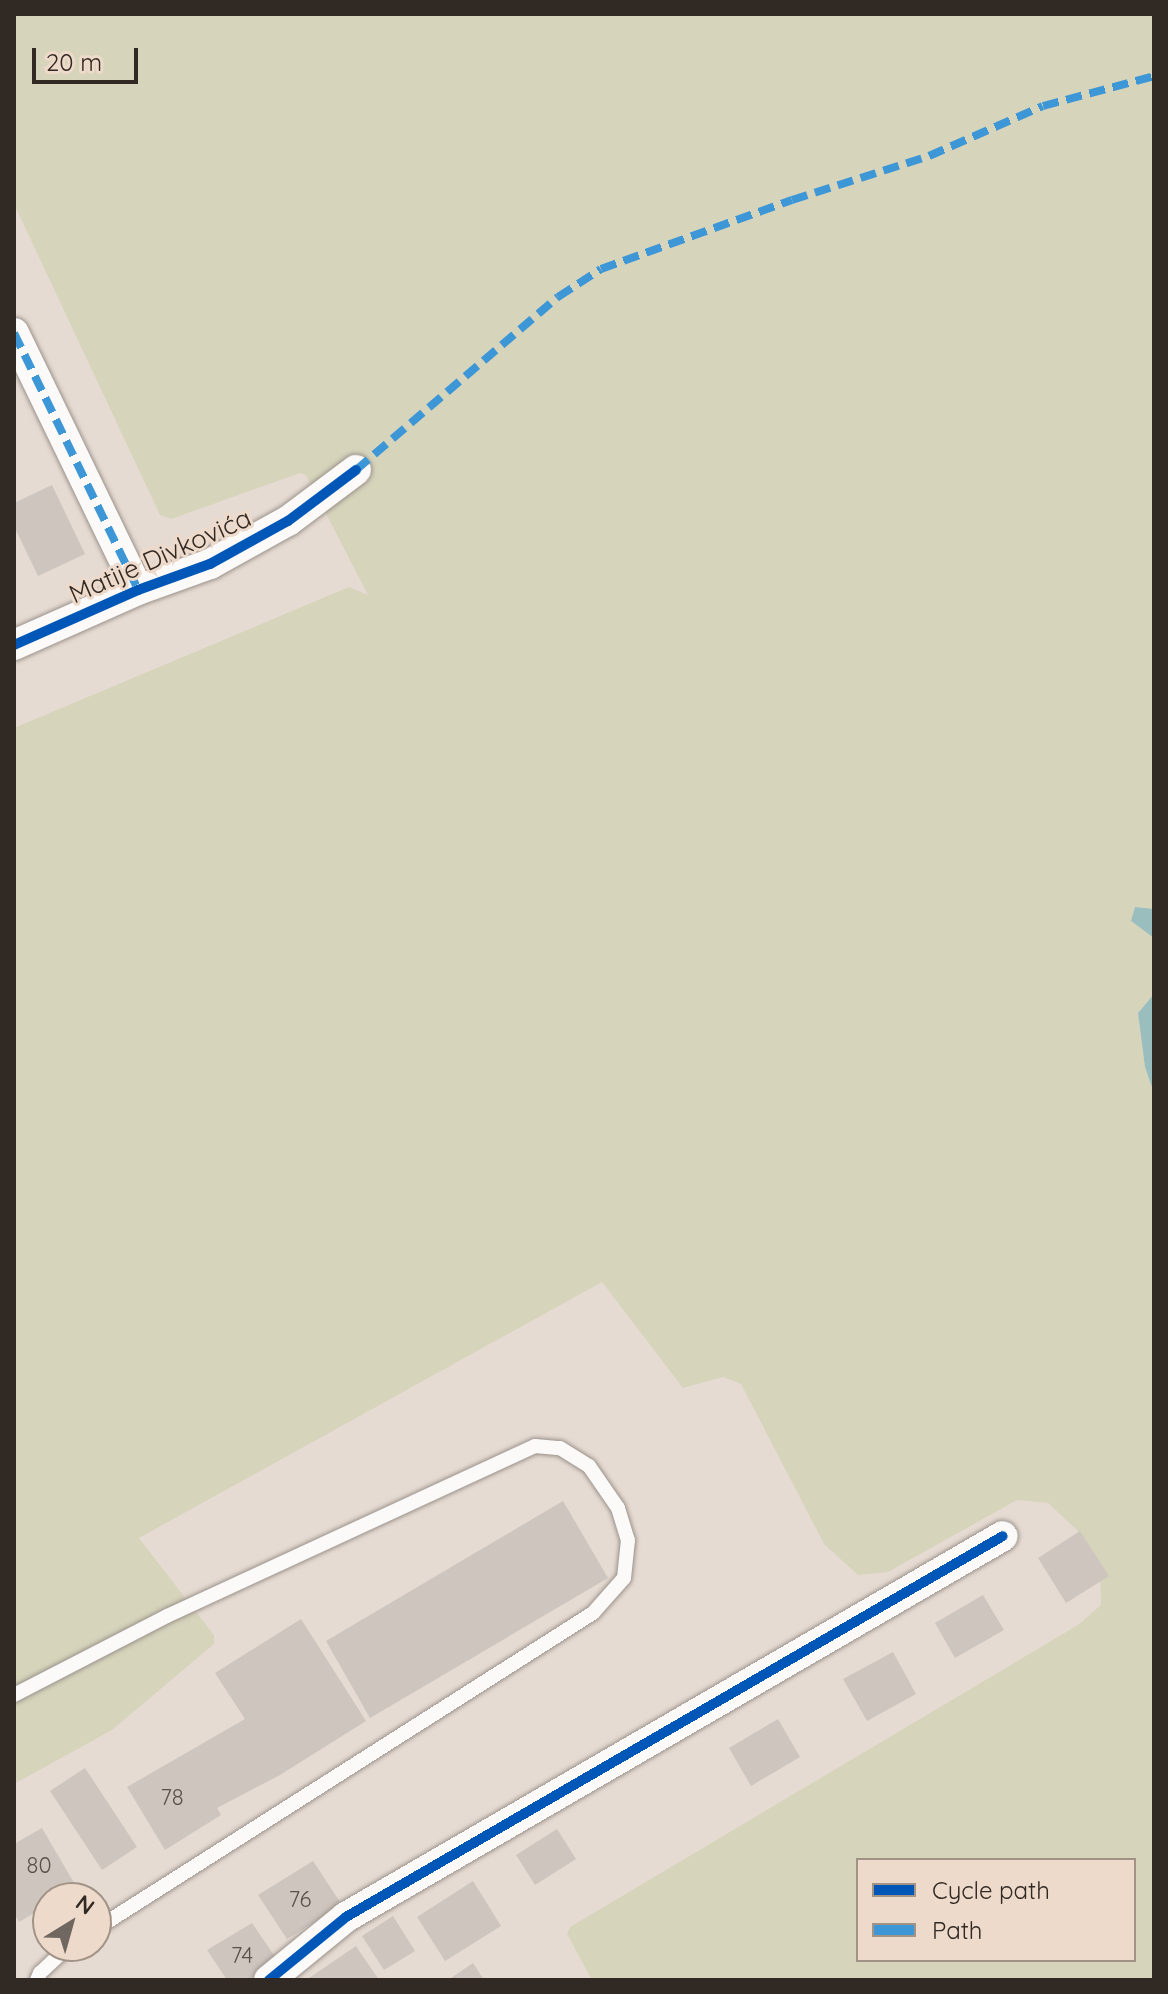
<!DOCTYPE html>
<meta charset="utf-8">
<style>
body{margin:0}
#map{position:relative;width:1168px;height:1994px;overflow:hidden;background:#e6dbd2;font-family:Quicksand,sans-serif}
div>[style]{position:absolute}
[style*='--x']{left:calc(var(--x)*1px);top:calc(var(--y)*1px);width:calc(var(--w)*1px);rotate:calc(var(--a)*1deg)}
.green>*{inset:0;background:#d6d4bb}
.water>*{inset:0;background:#9abdbe}
.building>*{inset:0;background:#cec5be}
.roads{filter:drop-shadow(0 0 2px #9a928c) drop-shadow(0 0 2px #9a928c)}
.service>*{height:14px;margin:-7px;padding:0 7px;transform-origin:7px;border-radius:7px;background:#fbfaf8}
.minor>*{height:30px;margin:-15px;padding:0 15px;transform-origin:15px;border-radius:15px;background:#fbfaf8}
.quiet>*{height:8px;margin-top:-4px;transform-origin:0;background:repeating-linear-gradient(90deg,#3d96d6 0 16px,transparent 0 24px)}
.cycleway>*{height:10px;margin:-5px;padding:0 5px;transform-origin:5px;border-radius:5px;background:#0057b8}
span{translate:-50% -50%;white-space:nowrap;text-align:center;line-height:1.15;-webkit-text-stroke:6px #eedaca;paint-order:stroke}
.number-label{font-size:22px;color:#59514a}
.number-label span{-webkit-text-stroke-width:0}
.street-label{font-size:26px;color:#312923}
.frame{position:absolute;inset:0;border:16px solid #312923;pointer-events:none}
.legend{position:absolute;left:856px;top:1858px;width:280px;height:104px;box-sizing:border-box;background:#eedaca;border:2px solid #a29387;margin:0;padding:10px 14px;list-style:none;font-size:24px;color:#312923}
.legend li{display:flex;align-items:center;gap:16px;height:40px}
.legend b{width:40px;border:2px solid #a29387}
.north{position:absolute;left:32px;top:1882px;width:80px;height:80px;box-sizing:border-box;background:#eedaca;border:2px solid #a29387;border-radius:50%;rotate:37deg;font-size:22px;font-weight:700;line-height:32px;text-align:center;color:#312923}
.north::after{content:'';display:block;margin:auto;width:28px;height:36px;background:#706760;clip-path:polygon(50% 0,100% 100%,50% 72%,0 100%)}
.scale{position:absolute;left:32px;top:48px;width:106px;height:36px;box-sizing:border-box;border:4px solid #312923;border-top:0;padding-left:10px;font-size:24px;line-height:28px;white-space:nowrap;color:#312923;-webkit-text-stroke:6px #eedaca;paint-order:stroke}
</style>
<div id="map">
<div class="green">
<div style="clip-path:polygon(evenodd,14px 14px,1154px 14px,1154px 909px,1135px 907px,1131px 921px,1154px 938px,1154px 994px,1138px 1013px,1145px 1067px,1154px 1093px,1154px 1980px,592px 1980px,567px 1934px,570px 1927px,1078px 1625px,1101px 1605px,1100px 1566px,1080px 1533px,1048px 1503px,1017px 1500px,888px 1572px,858px 1575px,824px 1544px,741px 1384px,723px 1377px,683px 1388px,602px 1282px,139px 1538px,214px 1635px,214px 1644px,112px 1730px,14px 1784px,14px 728px,349px 587px,368px 595px,306px 475px,300px 473px,171px 519px,160px 515px,14px 204px,14px 14px,858px 1860px,1134px 1860px,1134px 1960px,858px 1960px,858px 1860px)"></div>
</div>
<div class="water">
<div style="clip-path:polygon(1135px 907px,1154px 909px,1154px 938px,1131px 921px)"></div>
<div style="clip-path:polygon(1154px 994px,1154px 1093px,1145px 1067px,1138px 1013px)"></div>
</div>
<div class="building">
<div style="clip-path:polygon(52px 485px,85px 554px,38px 576px,14px 526px,14px 503px)"></div>
<div style="clip-path:polygon(563px 1501px,608px 1578px,370px 1718px,326px 1641px)"></div>
<div style="clip-path:polygon(1080px 1531px,1109px 1576px,1066px 1603px,1038px 1558px)"></div>
<div style="clip-path:polygon(983px 1595px,1004px 1630px,955px 1658px,935px 1623px)"></div>
<div style="clip-path:polygon(301px 1619px,366px 1721px,280px 1775px,217px 1808px,221px 1815px,165px 1850px,127px 1787px,245px 1719px,215px 1673px)"></div>
<div style="clip-path:polygon(893px 1652px,916px 1694px,867px 1721px,843px 1679px)"></div>
<div style="clip-path:polygon(778px 1719px,800px 1757px,751px 1786px,729px 1748px)"></div>
<div style="clip-path:polygon(85px 1768px,137px 1847px,102px 1870px,50px 1791px)"></div>
<div style="clip-path:polygon(42px 1828px,77px 1888px,60px 1898px,48px 1898px,48px 1905px,19px 1922px,14px 1913px,14px 1844px)"></div>
<div style="clip-path:polygon(557px 1829px,576px 1859px,535px 1885px,516px 1855px)"></div>
<div style="clip-path:polygon(313px 1861px,342px 1905px,287px 1939px,258px 1895px)"></div>
<div style="clip-path:polygon(473px 1881px,501px 1926px,445px 1961px,417px 1917px)"></div>
<div style="clip-path:polygon(393px 1916px,415px 1951px,384px 1970px,362px 1936px)"></div>
<div style="clip-path:polygon(252px 1923px,278px 1961px,248px 1980px,227px 1980px,207px 1950px)"></div>
<div style="clip-path:polygon(356px 1946px,379px 1980px,310px 1980px,309px 1978px)"></div>
<div style="clip-path:polygon(473px 1963px,484px 1980px,448px 1980px)"></div>
</div>
<div class="roads">
<div class="service">
<div style="--x:14;--y:1695;--w:172;--a:-27.3"></div>
<div style="--x:167;--y:1616;--w:405;--a:-24.8"></div>
<div style="--x:535;--y:1446;--w:25;--a:5"></div>
<div style="--x:560;--y:1448;--w:34;--a:32"></div>
<div style="--x:589;--y:1466;--w:51;--a:55.4"></div>
<div style="--x:618;--y:1508;--w:34;--a:73"></div>
<div style="--x:628;--y:1540;--w:38;--a:96"></div>
<div style="--x:624;--y:1578;--w:47;--a:131.5"></div>
<div style="--x:593;--y:1613;--w:589;--a:147.55"></div>
<div style="--x:37;--y:1980;--w:8;--a:-67"></div>
<div style="--x:40;--y:1973;--w:40;--a:-43"></div>
</div>
<div class="minor">
<div style="--x:14;--y:333;--w:285;--a:64.2"></div>
<div style="--x:14;--y:645;--w:136;--a:-23.9"></div>
<div style="--x:138;--y:590;--w:77;--a:-19.9"></div>
<div style="--x:210;--y:564;--w:89;--a:-28.9"></div>
<div style="--x:288;--y:521;--w:85;--a:-36.9"></div>
<div style="--x:269;--y:1980;--w:99;--a:-39.3"></div>
<div style="--x:346;--y:1917;--w:759;--a:-30.11"></div>
</div>
</div>
<div class="quiet">
<div style="--x:14;--y:333;--w:285;--a:64.2"></div>
<div style="--x:356;--y:470;--w:266;--a:-40.6"></div>
<div style="--x:558;--y:297;--w:51;--a:-33.1"></div>
<div style="--x:601;--y:269;--w:203;--a:-19.9"></div>
<div style="--x:792;--y:200;--w:144;--a:-17.8"></div>
<div style="--x:929;--y:156;--w:124;--a:-23.7"></div>
<div style="--x:1043;--y:106;--w:115;--a:-15.1"></div>
</div>
<div class="cycleway">
<div style="--x:14;--y:645;--w:136;--a:-23.9"></div>
<div style="--x:138;--y:590;--w:77;--a:-19.9"></div>
<div style="--x:210;--y:564;--w:89;--a:-28.9"></div>
<div style="--x:288;--y:521;--w:85;--a:-36.9"></div>
<div style="--x:269;--y:1980;--w:99;--a:-39.3"></div>
<div style="--x:346;--y:1917;--w:759;--a:-30.11"></div>
</div>
<div class="number-label">
<span style="left:172px;top:1798px">78</span>
<span style="left:39px;top:1866px">80</span>
<span style="left:300px;top:1900px">76</span>
<span style="left:242px;top:1956px">74</span>
</div>
<div class="street-label">
<span style="left:160px;top:556px;rotate:-24deg">Matije Divkovića</span>
</div>
<div class="frame"></div>
<ul class="legend">
<li><b style="height:10px;background:#0057b8"></b>Cycle path</li>
<li><b style="height:10px;background:#3d96d6"></b>Path</li>
</ul>
<div class="north">N</div>
<div class="scale">20 m</div>
</div>
